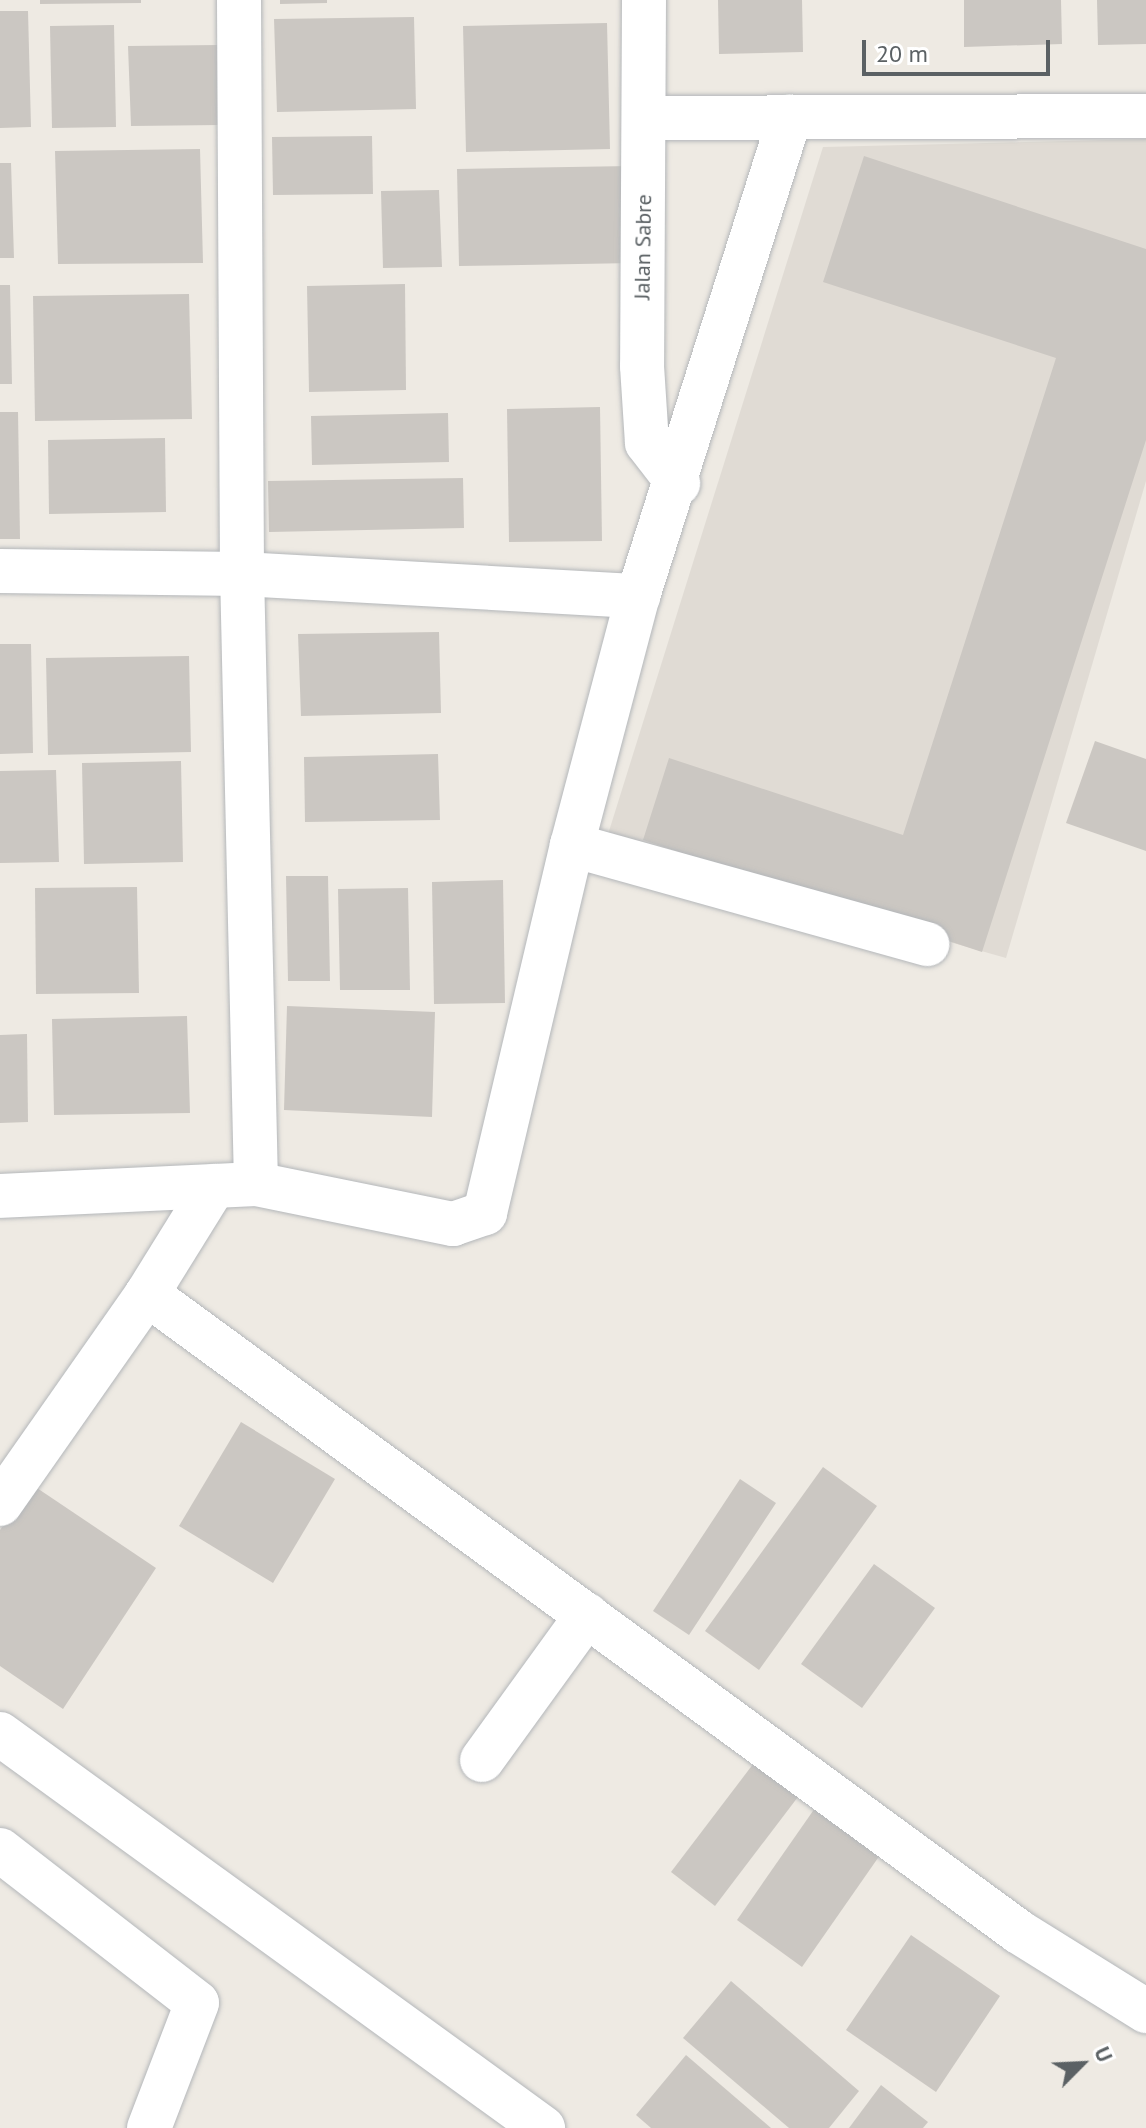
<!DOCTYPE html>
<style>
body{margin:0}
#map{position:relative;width:1146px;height:2128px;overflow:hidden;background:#eeeae3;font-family:"PT Sans",sans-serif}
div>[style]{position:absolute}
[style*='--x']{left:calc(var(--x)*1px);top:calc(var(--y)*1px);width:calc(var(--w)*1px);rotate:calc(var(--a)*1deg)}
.education>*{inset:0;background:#e0dbd4}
.building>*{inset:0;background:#cbc7c2}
.roads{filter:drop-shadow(0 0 2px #b4b7ba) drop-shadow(0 0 2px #b4b7ba)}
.street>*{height:44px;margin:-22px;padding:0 22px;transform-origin:22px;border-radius:22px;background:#fff}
span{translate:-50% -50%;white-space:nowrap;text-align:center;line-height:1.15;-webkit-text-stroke:8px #fff;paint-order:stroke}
.street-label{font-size:22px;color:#5b6164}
.north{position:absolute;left:1042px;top:2024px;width:80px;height:80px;-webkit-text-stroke:6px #fff;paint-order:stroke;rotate:66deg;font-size:22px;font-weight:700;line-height:32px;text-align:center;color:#5b6164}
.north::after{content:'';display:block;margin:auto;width:28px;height:36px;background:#5b6164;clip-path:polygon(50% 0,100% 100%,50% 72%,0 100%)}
.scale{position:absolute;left:862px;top:40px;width:188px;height:36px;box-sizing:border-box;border:4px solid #5b6164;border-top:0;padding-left:10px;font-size:24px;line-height:28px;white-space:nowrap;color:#5b6164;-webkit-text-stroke:6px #fff;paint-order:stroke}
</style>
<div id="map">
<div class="education">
<div style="clip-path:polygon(1146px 139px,1146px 481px,1006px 958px,605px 844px,823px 147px)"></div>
</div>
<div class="building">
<div style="clip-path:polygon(40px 0,141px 0,141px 3px,40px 4px)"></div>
<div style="clip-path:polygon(280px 0,327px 0,327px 3px,280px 4px)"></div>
<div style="clip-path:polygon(718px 0,802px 0,803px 52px,719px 54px)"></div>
<div style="clip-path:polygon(964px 0,1061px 0,1062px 44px,964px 47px)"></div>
<div style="clip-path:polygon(1097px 0,1146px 0,1146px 44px,1098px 45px)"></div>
<div style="clip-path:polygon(0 11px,28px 11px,31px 127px,0 128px)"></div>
<div style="clip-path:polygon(414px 17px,416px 109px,277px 112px,274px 19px)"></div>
<div style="clip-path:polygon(607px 23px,610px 149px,466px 152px,463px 26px)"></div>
<div style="clip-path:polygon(114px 25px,116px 127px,52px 128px,50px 26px)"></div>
<div style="clip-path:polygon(218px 45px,220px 125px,131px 126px,128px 46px)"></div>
<div style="clip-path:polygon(372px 136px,373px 194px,273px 195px,272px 137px)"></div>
<div style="clip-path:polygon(200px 149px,203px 263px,58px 264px,55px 151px)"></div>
<div style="clip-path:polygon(864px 156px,1146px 249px,1146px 440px,982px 952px,643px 840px,669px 758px,903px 835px,1056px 358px,823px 282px)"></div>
<div style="clip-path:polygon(0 163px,11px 163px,14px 258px,0 258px)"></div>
<div style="clip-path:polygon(631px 166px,634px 263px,459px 266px,457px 169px)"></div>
<div style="clip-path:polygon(439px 190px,442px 267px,383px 268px,381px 191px)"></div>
<div style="clip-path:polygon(405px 284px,406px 390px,309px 392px,307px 286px)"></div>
<div style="clip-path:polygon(0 285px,10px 285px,12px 384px,0 384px)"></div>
<div style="clip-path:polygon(189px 294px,192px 419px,35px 421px,33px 296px)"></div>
<div style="clip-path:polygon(600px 407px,602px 541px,509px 542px,507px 409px)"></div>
<div style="clip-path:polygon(0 412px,18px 412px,20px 539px,0 539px)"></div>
<div style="clip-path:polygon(448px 413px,449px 462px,312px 465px,311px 416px)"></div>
<div style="clip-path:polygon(165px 438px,166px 512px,49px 514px,48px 440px)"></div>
<div style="clip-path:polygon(463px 478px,464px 528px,269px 532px,268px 481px)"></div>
<div style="clip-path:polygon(439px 632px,441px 713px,301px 716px,298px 634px)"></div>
<div style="clip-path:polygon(0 644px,31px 644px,33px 753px,0 754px)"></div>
<div style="clip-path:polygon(189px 656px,191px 752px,48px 755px,46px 658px)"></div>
<div style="clip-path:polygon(1095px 741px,1146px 759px,1146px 851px,1066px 823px)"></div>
<div style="clip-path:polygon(438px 754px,440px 820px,305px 822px,304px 757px)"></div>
<div style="clip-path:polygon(181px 761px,183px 862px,84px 864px,82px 763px)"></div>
<div style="clip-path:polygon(56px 770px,59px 862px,0 863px,0 771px)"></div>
<div style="clip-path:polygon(286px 876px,328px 876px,330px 981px,288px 981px)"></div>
<div style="clip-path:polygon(503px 880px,505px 1003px,434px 1004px,432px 882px)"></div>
<div style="clip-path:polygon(137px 887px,139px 993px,36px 994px,35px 888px)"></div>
<div style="clip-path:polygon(408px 888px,410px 990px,340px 990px,338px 889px)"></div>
<div style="clip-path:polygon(287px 1006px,435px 1012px,432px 1117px,284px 1110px)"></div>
<div style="clip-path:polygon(187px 1016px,190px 1113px,54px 1115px,52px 1019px)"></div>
<div style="clip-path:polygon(27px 1034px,28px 1122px,0 1123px,0 1035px)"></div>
<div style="clip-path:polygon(241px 1422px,335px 1479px,273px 1583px,179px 1526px)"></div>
<div style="clip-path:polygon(823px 1467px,877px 1506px,759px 1670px,705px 1631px)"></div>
<div style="clip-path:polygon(740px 1479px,776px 1503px,689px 1635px,653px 1611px)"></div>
<div style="clip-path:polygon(31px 1484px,156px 1568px,63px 1709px,0 1666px,0 1530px)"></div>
<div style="clip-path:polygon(874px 1564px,935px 1608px,862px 1708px,801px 1664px)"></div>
<div style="clip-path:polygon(760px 1755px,804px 1789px,715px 1906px,671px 1872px)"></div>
<div style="clip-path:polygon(822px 1798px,887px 1845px,802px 1967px,737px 1920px)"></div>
<div style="clip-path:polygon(911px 1935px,1000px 1996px,936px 2092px,846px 2030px)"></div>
<div style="clip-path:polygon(731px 1981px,859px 2091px,829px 2128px,789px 2128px,683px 2038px)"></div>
<div style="clip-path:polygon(686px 2055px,771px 2128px,651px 2128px,636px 2115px)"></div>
<div style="clip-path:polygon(881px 2085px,928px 2122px,923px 2128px,849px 2128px)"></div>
</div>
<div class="roads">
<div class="street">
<div style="--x:644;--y:0;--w:366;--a:90.3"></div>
<div style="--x:642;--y:366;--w:77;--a:86.3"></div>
<div style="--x:647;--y:443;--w:51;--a:52.2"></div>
<div style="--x:645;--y:118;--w:501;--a:-0.23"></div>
<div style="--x:0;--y:571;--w:242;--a:0.7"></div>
<div style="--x:242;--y:574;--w:397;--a:3.2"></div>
<div style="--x:572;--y:845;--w:369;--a:15.6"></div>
<div style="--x:256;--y:1184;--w:201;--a:11.5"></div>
<div style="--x:453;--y:1224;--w:34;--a:-19"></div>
<div style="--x:485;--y:1213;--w:378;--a:-76.7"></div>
<div style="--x:572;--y:845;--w:258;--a:-75.2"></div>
<div style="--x:638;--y:596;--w:503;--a:-72.39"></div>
<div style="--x:214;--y:1186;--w:127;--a:121.8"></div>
<div style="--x:147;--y:1294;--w:1080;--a:36.19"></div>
<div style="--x:1019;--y:1932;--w:150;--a:31.9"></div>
<div style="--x:0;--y:1196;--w:256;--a:-2.7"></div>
<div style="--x:256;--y:1184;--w:610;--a:-91.31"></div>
<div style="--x:242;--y:574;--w:574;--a:-90.3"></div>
<div style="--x:0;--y:1504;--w:256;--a:-55"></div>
<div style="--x:0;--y:1734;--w:671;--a:35.96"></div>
<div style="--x:482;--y:1760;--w:179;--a:-54.1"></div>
<div style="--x:0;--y:1850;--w:249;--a:37.8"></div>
<div style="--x:197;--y:2003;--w:134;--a:111"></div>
</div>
</div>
<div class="street-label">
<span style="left:643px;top:247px;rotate:-89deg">Jalan Sabre</span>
</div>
<div class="north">U</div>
<div class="scale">20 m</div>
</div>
